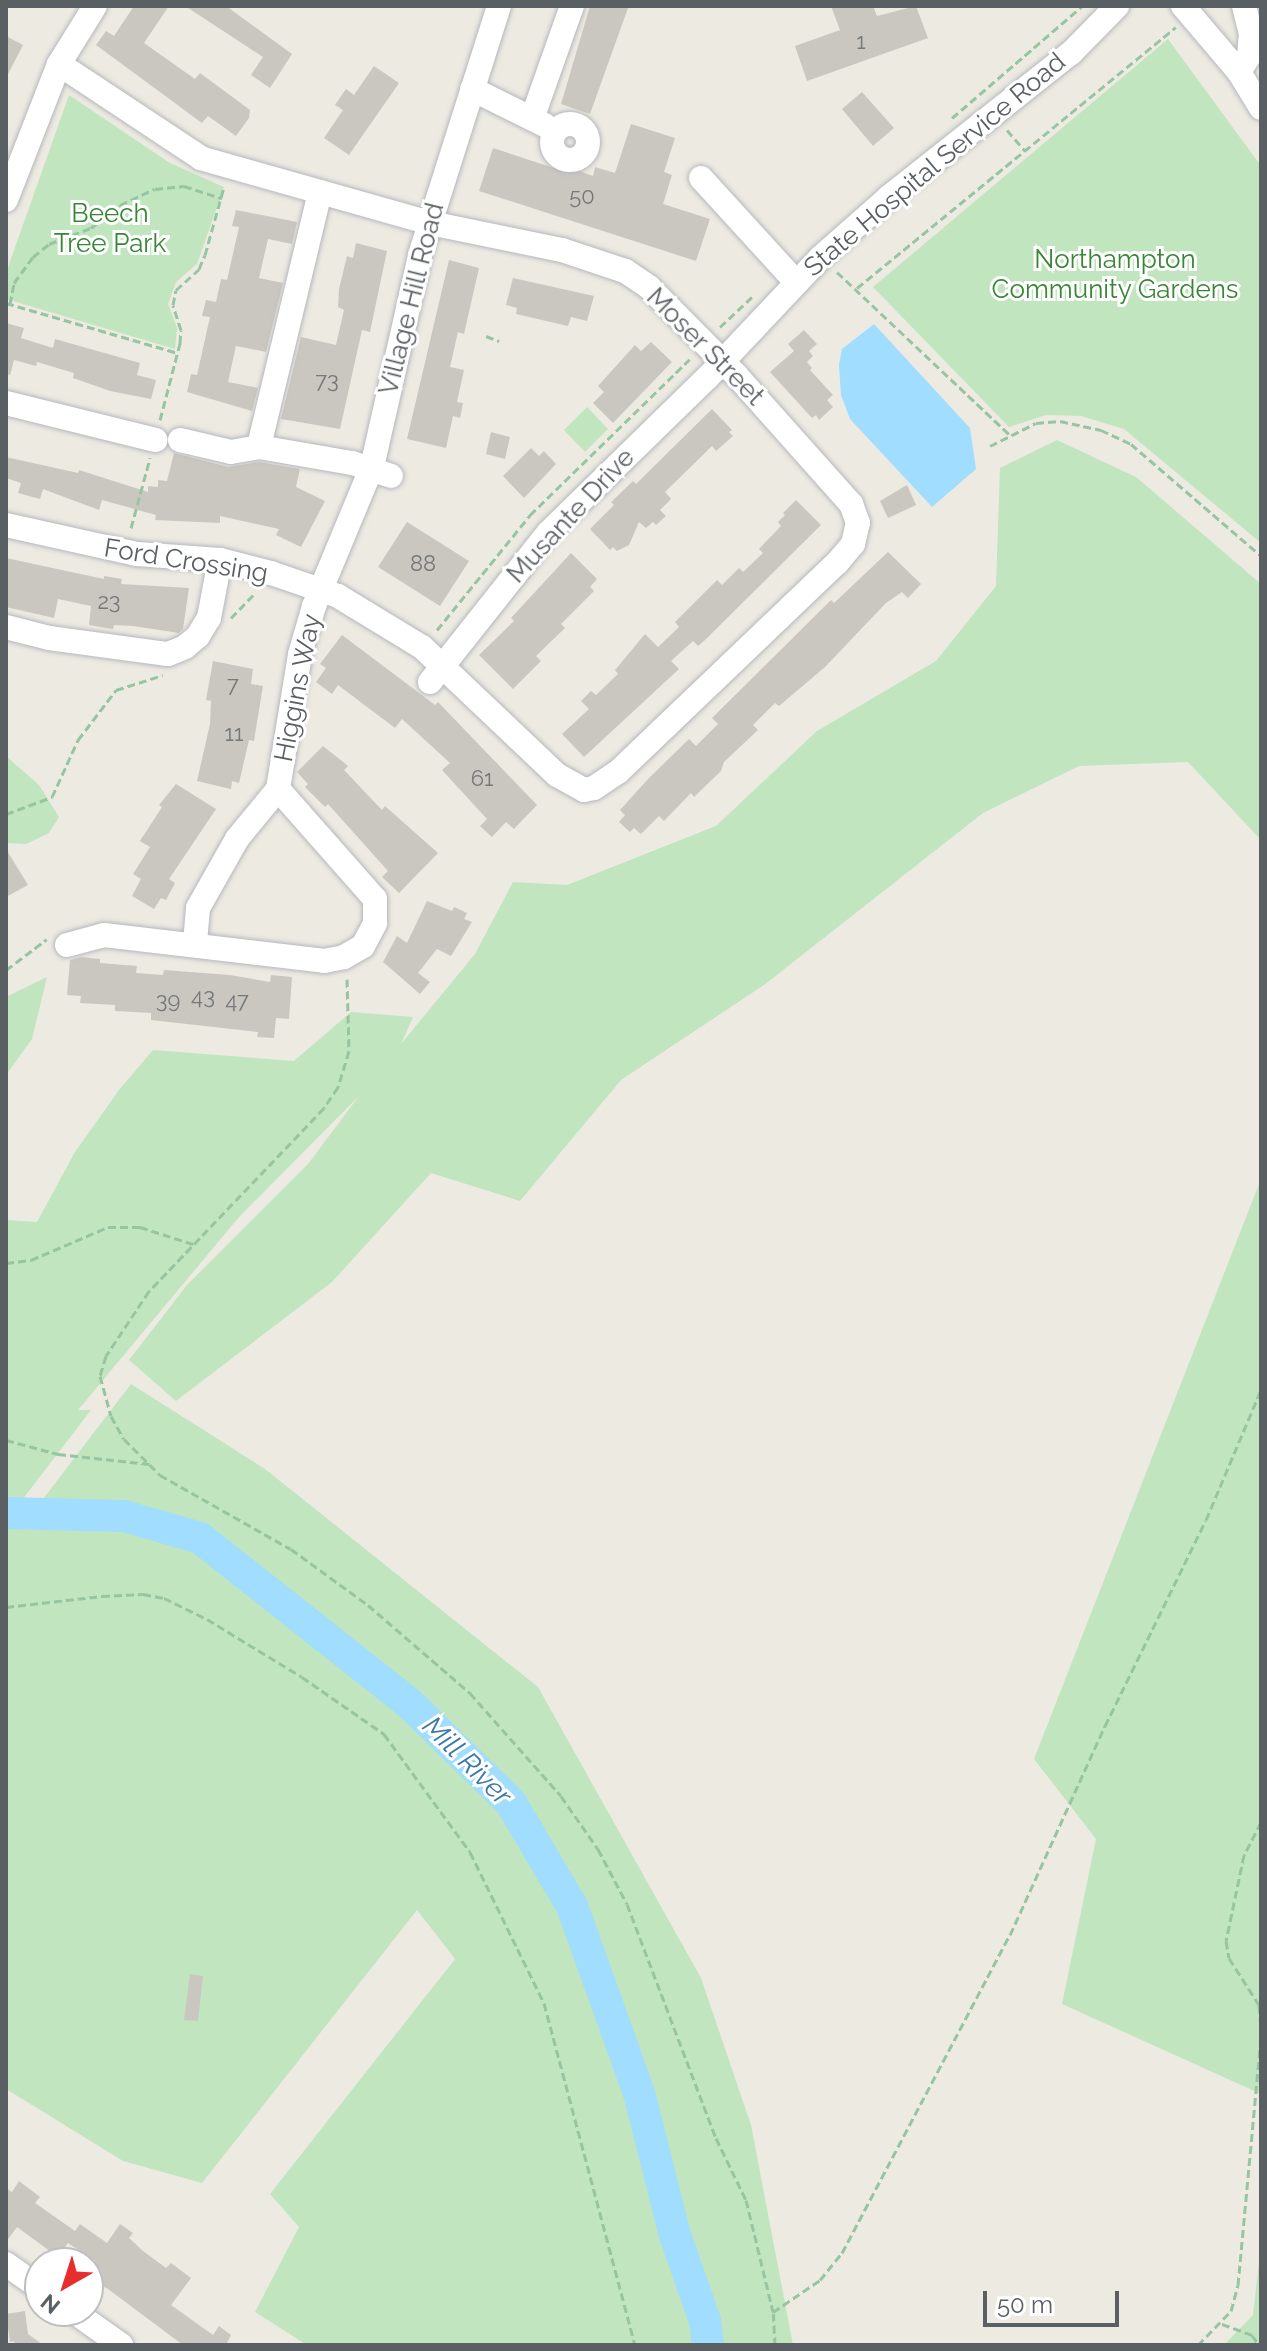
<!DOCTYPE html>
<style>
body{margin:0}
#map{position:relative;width:1267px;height:2351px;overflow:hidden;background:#edeae2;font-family:Raleway,sans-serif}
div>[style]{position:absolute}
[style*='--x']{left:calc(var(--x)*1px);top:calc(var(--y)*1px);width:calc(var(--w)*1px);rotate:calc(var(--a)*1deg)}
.green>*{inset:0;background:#c1e5be}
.water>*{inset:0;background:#a0ddfe}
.river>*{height:32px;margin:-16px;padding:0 16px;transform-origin:16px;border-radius:16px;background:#a0ddfe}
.building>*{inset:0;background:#cac7c1}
.path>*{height:3px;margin-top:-1.5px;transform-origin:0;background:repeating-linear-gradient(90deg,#97c5a1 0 8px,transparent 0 12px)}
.roads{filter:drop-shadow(0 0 2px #b4b8bc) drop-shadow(0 0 2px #b4b8bc)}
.minor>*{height:24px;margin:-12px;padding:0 12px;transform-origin:12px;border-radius:12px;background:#fff}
.minor>.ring{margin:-12px;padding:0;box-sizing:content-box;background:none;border:24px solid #fff;border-radius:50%}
span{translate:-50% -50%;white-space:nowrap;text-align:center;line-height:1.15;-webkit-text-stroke:6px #fff;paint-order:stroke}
.number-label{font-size:22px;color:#76797a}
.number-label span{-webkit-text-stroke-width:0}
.street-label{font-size:26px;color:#5a5f63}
.park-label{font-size:26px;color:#398636}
.water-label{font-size:28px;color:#3c79a7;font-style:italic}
.frame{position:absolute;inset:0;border:8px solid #5a5f63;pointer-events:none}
.north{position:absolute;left:24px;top:2247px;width:80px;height:80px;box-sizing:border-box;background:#fff;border:2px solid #bdbfc1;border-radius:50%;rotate:219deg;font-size:22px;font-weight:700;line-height:32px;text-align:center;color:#5a5f63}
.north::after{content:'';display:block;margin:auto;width:28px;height:36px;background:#e72d2e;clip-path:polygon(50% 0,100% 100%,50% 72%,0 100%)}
.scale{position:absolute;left:983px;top:2291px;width:136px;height:36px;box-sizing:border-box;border:4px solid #5a5f63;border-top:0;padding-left:10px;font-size:24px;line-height:28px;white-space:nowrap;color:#5a5f63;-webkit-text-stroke:6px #fff;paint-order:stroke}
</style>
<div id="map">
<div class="green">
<div style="clip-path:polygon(1168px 39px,1261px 166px,1261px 543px,1124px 429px,1081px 416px,1046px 415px,1009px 427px,873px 287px)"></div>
<div style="clip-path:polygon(69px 95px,170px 163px,224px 187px,197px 264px,176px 282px,168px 304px,177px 328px,175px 349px,6px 299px,6px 273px)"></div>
<div style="clip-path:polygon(587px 407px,608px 429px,585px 452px,564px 430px)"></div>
<div style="clip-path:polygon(1057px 440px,1136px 477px,1261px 584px,1261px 840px,1188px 762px,1079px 766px,983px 813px,764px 985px,621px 1080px,520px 1201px,431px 1173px,332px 1282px,176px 1401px,129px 1360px,187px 1285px,308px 1164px,359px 1096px,239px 1217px,78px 1410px,91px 1410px,9px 1517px,30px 1516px,131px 1384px,265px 1469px,538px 1687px,701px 1978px,751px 2125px,793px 2345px,307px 2345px,255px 2312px,299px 2227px,270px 2194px,455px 1959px,417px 1910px,202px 2183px,123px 2161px,6px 2089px,6px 1220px,37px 1222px,75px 1152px,119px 1090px,153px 1050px,294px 1061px,351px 1012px,413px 1017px,401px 1044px,475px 954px,513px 882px,567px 885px,716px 826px,817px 731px,936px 661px,996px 586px,1000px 468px)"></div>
<div style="clip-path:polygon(6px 756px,39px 785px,59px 817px,49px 833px,26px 844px,6px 843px)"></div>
<div style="clip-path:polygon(47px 977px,32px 1039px,6px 1075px,6px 997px)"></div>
<div style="clip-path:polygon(1261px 1179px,1261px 2094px,1062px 2004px,1096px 1839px,1034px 1759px)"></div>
<div style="clip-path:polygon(1261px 2244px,1261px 2345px,1224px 2345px,1253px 2315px)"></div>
</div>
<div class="water">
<div style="clip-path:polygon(874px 324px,970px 428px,976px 469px,932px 507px,850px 419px,841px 395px,839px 365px,842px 349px)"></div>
</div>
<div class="river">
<div style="--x:6;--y:1513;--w:118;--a:1.5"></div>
<div style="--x:124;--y:1516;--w:79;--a:16.1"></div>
<div style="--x:200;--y:1538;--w:266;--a:38.3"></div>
<div style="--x:409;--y:1703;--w:143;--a:44.4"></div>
<div style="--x:511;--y:1803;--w:120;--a:59.4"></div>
<div style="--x:572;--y:1906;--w:199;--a:70.3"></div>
<div style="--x:639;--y:2093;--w:146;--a:75.8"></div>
<div style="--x:675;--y:2235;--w:91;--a:70.8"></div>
<div style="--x:705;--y:2321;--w:24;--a:83"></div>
</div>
<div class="building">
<div style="clip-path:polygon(134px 6px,169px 6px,144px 43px,195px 79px,200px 73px,250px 110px,249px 118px,236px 136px,208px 116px,202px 123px,96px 45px,106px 31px,114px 36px)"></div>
<div style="clip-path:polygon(185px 6px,226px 6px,292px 54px,270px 88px,251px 75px,263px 57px)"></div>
<div style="clip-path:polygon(590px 6px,628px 8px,590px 114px,561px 104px)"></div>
<div style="clip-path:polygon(831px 6px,873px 6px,877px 16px,916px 6px,928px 38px,807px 81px,795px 46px,840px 30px)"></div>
<div style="clip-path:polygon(6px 36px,23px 45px,6px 78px)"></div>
<div style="clip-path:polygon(374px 66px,399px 83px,349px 155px,324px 138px,343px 110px,335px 105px,339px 99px,346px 89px,354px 95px)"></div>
<div style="clip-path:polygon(862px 92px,894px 128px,873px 146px,842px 109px)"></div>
<div style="clip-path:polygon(631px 124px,675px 138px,664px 172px,672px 175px,663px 204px,710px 219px,696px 261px,479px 191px,493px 148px,569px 173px,571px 168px,593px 176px,595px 167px,615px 173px)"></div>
<div style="clip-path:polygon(236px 210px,297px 222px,292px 244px,268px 239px,259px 278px,283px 283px,266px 352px,236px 346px,228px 382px,258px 388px,252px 411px,187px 392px,191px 374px,197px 375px,210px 317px,202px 316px,206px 300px,216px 302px,221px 279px,227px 280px,239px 227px,232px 226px)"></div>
<div style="clip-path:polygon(356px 243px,387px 251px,370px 332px,362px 330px,340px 429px,281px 419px,301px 337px,336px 345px,344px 310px,338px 307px,339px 289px,347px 256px,353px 258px)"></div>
<div style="clip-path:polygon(449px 260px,479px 268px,464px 334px,458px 332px,450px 367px,464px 370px,457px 402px,463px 403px,460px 418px,453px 416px,446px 448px,407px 439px)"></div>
<div style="clip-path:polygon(513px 278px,594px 296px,587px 321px,571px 317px,568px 326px,516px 314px,517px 308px,506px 305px)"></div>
<div style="clip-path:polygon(6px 323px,24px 328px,21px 338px,53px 348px,55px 339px,140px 363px,137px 375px,156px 380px,151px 399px,110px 391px,73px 378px,74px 373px,37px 362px,36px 366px,14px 360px,10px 375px,6px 374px)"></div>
<div style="clip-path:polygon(804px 330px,817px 344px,809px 351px,813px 356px,807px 362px,812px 368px,810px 370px,833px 395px,827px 400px,833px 407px,819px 420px,816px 415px,812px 418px,770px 372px,794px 351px,788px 344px)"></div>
<div style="clip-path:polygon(651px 342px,672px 362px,613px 423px,593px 403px,604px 392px,598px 386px,635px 345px,641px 351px)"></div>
<div style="clip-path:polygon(712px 409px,732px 430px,729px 432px,733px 436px,716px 451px,712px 446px,665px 492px,671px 499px,660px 510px,666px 516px,656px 525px,653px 522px,646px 528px,639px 522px,629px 545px,617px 551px,613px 547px,610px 550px,590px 529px,614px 505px,611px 502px,633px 481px,636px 484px)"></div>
<div style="clip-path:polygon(491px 432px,510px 437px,505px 459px,486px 454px)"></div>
<div style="clip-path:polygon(531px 448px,539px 456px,544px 451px,556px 464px,524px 498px,503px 476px)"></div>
<div style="clip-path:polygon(174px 453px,228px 467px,259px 462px,300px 469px,296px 487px,325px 501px,301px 547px,276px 535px,279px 529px,220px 516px,220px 523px,155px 520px,156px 515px,102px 500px,99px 510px,43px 489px,40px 499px,18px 493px,21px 483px,6px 478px,6px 457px,78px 473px,79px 470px,148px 492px,148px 486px,158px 487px,158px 480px,167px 481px)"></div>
<div style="clip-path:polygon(907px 485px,916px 505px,888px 518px,880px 501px)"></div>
<div style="clip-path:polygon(796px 500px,821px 525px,705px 640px,698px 646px,693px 641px,671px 661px,679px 669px,584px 757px,562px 734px,589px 709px,581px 701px,591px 691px,596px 695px,618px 674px,615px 670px,645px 634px,658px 647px,679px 627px,675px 622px,717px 580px,722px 585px,739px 568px,743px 572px,763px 553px,759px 549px,781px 526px,778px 522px,785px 515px,783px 513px)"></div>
<div style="clip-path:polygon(407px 522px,469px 561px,440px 606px,378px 567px)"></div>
<div style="clip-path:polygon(888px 552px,921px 584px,908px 598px,902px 592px,886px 603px,825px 667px,779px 706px,775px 703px,753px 725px,758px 730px,724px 762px,721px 771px,694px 797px,691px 793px,664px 821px,659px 816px,641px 834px,634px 828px,630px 832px,619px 822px,625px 815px,620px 810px,648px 779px,689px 739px,696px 746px,718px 724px,712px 718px,831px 600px,834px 603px)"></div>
<div style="clip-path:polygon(571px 553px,597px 579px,590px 587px,594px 591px,561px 624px,565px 628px,536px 656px,541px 661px,513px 689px,479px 655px,514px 621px,511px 618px)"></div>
<div style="clip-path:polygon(6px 558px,104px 579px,104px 576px,122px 579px,121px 584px,189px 588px,183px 629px,179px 633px,133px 626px,114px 625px,113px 629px,89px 625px,91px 606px,58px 599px,54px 618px,6px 607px)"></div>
<div style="clip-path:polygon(342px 635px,435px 705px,438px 702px,537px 805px,514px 829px,506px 822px,492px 837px,480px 826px,487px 819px,442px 770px,450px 763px,402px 719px,395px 728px,338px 685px,332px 694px,316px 682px,326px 668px,320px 664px)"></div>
<div style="clip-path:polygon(213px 661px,253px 669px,251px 684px,263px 686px,254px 741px,249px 740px,239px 783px,232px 781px,231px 789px,197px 781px,210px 724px,211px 701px,206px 700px)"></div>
<div style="clip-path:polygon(323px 746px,348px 766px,344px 770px,382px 810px,385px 806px,438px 853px,399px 893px,382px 877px,388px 871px,328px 804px,325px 807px,305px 787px,308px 784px,297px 772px)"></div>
<div style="clip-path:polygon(176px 784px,216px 809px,169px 879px,175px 883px,166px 900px,161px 898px,154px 909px,132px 896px,141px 879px,133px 874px,150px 847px,140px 841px,162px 807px,159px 805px)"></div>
<div style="clip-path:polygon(6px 849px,28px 885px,6px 897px)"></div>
<div style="clip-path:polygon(427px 901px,452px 911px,454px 907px,467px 913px,464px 919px,472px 922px,451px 956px,437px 949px,418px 973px,430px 982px,420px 994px,383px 962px,397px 936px,407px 943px)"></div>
<div style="clip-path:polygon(81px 957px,100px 959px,100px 963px,137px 966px,136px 973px,163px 975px,164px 970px,230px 975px,270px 982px,271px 975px,292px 977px,289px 1019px,276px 1018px,274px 1038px,257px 1037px,258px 1032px,151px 1020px,151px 1013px,115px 1011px,115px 1005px,80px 1003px,81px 996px,67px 995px,70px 960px)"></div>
<div style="clip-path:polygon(190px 1974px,203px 1976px,198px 2021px,184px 2020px)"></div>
<div style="clip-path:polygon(19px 2181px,40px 2197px,35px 2203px,75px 2231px,80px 2224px,107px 2243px,120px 2224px,133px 2233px,129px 2238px,143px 2251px,166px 2268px,171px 2263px,191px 2278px,171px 2305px,213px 2335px,219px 2326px,231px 2335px,226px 2345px,183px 2345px,108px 2289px,88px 2279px,95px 2261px,68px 2243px,58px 2257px,17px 2227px,6px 2242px,6px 2188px,12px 2192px)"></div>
<div style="clip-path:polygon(25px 2311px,28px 2334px,43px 2345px,15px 2345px,14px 2341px,10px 2342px,6px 2314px)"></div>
</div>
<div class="path">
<div style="--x:952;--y:118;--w:172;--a:-40.7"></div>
<div style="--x:1007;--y:130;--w:28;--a:49"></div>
<div style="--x:837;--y:272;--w:236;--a:43.3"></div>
<div style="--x:857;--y:288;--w:412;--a:-39.3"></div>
<div style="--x:6;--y:303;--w:179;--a:16.2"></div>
<div style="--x:10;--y:304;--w:21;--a:-79"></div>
<div style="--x:14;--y:283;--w:32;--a:-54"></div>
<div style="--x:33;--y:257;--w:21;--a:-39"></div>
<div style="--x:49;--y:244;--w:45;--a:-20.9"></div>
<div style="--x:91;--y:228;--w:37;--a:-38"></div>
<div style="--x:120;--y:205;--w:38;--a:-25"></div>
<div style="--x:155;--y:189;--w:29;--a:-6"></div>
<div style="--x:184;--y:186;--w:40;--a:18"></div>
<div style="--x:720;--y:327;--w:44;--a:-43.2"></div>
<div style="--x:486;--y:336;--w:14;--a:21"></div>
<div style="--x:160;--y:420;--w:80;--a:-75.4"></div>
<div style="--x:180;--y:343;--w:13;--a:-86"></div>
<div style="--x:181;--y:330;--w:26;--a:-108"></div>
<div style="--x:173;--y:305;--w:15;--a:-79"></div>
<div style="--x:176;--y:290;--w:31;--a:-42"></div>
<div style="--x:199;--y:269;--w:15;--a:-67"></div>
<div style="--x:205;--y:255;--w:71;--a:-74.4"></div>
<div style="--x:990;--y:446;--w:51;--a:-26.6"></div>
<div style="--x:1036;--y:423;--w:24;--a:-5"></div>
<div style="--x:1060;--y:421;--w:42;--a:12.4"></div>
<div style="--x:1101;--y:430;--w:33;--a:25"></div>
<div style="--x:1131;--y:444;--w:172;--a:40.7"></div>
<div style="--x:131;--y:528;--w:73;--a:-74.8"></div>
<div style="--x:231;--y:618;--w:36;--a:-46"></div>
<div style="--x:437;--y:630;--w:148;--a:-51"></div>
<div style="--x:530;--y:515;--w:223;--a:-44.3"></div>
<div style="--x:6;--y:814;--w:49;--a:-20.3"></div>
<div style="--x:52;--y:797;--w:63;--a:-65.5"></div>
<div style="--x:78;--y:740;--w:63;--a:-52.8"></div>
<div style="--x:116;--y:690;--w:49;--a:-17.7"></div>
<div style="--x:6;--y:970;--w:51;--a:-37.1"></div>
<div style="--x:347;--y:979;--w:72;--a:88.4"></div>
<div style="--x:349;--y:1051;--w:38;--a:107"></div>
<div style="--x:338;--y:1087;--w:25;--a:124"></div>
<div style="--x:324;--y:1108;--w:253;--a:133.7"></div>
<div style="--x:149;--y:1291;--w:78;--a:123.5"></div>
<div style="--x:106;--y:1356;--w:21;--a:107"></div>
<div style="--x:100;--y:1376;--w:41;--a:74.6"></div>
<div style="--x:111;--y:1416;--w:26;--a:61"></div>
<div style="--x:124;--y:1439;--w:51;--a:45"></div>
<div style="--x:160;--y:1475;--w:150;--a:29.5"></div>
<div style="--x:291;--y:1549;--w:95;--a:36"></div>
<div style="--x:368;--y:1605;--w:135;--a:40.8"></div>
<div style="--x:470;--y:1693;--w:137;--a:48.5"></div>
<div style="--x:561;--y:1796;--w:65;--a:55.1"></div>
<div style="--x:598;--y:1849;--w:62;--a:62.2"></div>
<div style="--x:627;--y:1904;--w:250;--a:69.2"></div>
<div style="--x:716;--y:2138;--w:69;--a:64.2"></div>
<div style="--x:746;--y:2200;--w:115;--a:76.4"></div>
<div style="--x:6;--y:1263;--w:25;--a:-7"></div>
<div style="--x:31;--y:1260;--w:84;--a:-23.2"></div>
<div style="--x:108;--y:1227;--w:32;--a:0"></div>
<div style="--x:140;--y:1227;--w:56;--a:17.8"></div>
<div style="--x:6;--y:1440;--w:54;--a:15.1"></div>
<div style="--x:58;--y:1454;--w:92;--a:6.3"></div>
<div style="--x:6;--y:1607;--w:97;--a:-6.5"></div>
<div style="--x:102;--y:1596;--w:41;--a:-2.8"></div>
<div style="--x:143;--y:1594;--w:21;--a:11"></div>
<div style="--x:164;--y:1598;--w:48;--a:26"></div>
<div style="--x:207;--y:1619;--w:111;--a:31.4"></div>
<div style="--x:302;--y:1677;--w:100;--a:34.8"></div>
<div style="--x:384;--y:1734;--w:146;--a:53.9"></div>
<div style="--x:470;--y:1852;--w:168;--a:63.9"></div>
<div style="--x:544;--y:2003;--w:354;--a:75.1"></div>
<div style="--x:1261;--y:1822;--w:37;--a:117"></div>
<div style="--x:1244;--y:1855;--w:88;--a:101.8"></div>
<div style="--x:1226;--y:1941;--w:17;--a:80"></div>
<div style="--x:1229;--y:1958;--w:56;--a:57.4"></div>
<div style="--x:1259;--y:2005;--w:22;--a:85"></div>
<div style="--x:1222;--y:2324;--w:32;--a:20"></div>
<div style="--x:1252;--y:2335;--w:12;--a:55"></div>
<div style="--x:775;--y:2345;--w:33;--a:-93"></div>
<div style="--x:773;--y:2312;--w:57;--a:-34.2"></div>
<div style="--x:820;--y:2280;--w:35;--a:-51"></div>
<div style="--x:842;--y:2253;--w:360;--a:-62.2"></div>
<div style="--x:1010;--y:1935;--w:230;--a:-65.6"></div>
<div style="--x:1105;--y:1726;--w:229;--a:-63.9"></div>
<div style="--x:1206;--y:1520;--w:141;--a:-67.1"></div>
<div style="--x:1198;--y:2345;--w:47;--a:-45.9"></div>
<div style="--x:1231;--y:2311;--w:27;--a:-75"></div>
<div style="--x:1238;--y:2285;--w:251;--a:-84.7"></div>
</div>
<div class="roads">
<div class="minor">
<div style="--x:1183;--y:6;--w:87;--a:49.7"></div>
<div style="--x:1239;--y:72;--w:42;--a:58.6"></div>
<div style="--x:1239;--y:72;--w:19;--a:-58"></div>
<div style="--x:1249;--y:56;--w:22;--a:-85"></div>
<div style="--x:1251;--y:34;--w:29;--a:-104"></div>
<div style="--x:472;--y:89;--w:81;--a:26.3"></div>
<div style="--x:533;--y:116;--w:117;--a:-70.5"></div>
<div class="ring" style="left:552px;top:124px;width:12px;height:12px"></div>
<div style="--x:701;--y:178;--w:141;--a:47.6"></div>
<div style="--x:320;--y:192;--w:262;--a:103.5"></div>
<div style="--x:259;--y:447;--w:94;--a:9.8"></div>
<div style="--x:352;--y:463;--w:41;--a:18.4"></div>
<div style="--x:6;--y:200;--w:146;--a:-68.7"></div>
<div style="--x:59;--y:64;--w:68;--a:-58.2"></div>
<div style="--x:6;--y:403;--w:154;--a:13.9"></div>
<div style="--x:180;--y:440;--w:52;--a:13.2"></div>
<div style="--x:231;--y:452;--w:28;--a:-10"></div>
<div style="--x:6;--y:525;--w:134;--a:12.5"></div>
<div style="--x:137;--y:554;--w:83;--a:4.1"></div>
<div style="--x:220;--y:560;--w:53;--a:14.3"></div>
<div style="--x:271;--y:573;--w:71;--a:18.9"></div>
<div style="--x:338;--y:596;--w:98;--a:31.3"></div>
<div style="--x:422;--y:647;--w:186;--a:43.5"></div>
<div style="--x:557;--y:775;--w:31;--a:29"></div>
<div style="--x:584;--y:790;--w:10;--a:-11"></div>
<div style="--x:594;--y:788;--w:29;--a:-34"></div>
<div style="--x:618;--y:772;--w:303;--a:-43.7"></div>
<div style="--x:837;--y:563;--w:25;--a:-50"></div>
<div style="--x:853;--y:544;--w:22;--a:-77"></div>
<div style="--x:858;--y:523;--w:20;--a:-110"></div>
<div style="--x:851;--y:504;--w:171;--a:-131.7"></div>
<div style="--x:737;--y:376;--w:125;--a:-134.7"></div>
<div style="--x:649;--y:287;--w:29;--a:-146"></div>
<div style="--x:625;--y:271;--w:66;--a:-161.6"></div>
<div style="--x:562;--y:250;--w:135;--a:-168.4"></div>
<div style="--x:430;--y:223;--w:238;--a:-164.2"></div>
<div style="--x:201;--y:158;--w:170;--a:-146.5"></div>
<div style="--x:6;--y:627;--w:44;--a:14.3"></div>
<div style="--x:49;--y:638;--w:120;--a:7.7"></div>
<div style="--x:168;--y:654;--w:18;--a:-22"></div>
<div style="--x:185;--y:647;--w:17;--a:-40"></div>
<div style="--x:198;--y:636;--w:21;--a:-59"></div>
<div style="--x:209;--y:618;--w:59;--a:-79.3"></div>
<div style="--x:430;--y:682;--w:191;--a:-51.6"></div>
<div style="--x:549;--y:532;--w:221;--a:-44.3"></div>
<div style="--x:707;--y:378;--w:166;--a:-46.7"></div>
<div style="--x:821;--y:257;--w:91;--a:-41.4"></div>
<div style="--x:889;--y:197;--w:232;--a:-38.4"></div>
<div style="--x:1071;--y:53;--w:66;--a:-45.6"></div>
<div style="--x:278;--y:789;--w:137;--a:-80.7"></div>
<div style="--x:300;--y:654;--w:50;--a:-73.7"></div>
<div style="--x:314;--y:606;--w:151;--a:-67.4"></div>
<div style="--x:372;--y:467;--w:217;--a:-77.2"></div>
<div style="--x:420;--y:255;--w:261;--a:-72.4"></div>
<div style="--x:67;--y:945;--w:38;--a:-15"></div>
<div style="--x:104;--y:935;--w:222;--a:6.7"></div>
<div style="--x:324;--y:961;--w:20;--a:-11"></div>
<div style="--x:344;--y:957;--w:22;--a:-30"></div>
<div style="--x:363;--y:946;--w:26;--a:-62"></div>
<div style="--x:375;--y:923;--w:24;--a:-90"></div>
<div style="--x:375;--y:899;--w:147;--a:-131.4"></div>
<div style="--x:278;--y:789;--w:65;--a:129.4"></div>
<div style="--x:237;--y:839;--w:79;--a:119.5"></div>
<div style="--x:198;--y:908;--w:35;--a:95"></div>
<div style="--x:6;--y:2264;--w:42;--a:35.2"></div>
<div style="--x:73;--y:2311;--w:59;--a:35.3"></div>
</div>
</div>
<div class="number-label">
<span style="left:861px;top:42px">1</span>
<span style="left:582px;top:197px">50</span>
<span style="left:327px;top:381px">73</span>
<span style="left:423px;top:564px">88</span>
<span style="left:109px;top:602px">23</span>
<span style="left:233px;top:685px">7</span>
<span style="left:234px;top:734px">11</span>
<span style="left:482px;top:779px">61</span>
<span style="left:203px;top:997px">43</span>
<span style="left:168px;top:1001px">39</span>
<span style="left:237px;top:1001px">47</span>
</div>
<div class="street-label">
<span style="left:935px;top:165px;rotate:-40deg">State Hospital Service Road</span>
<span style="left:412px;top:299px;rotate:-76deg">Village Hill Road</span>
<span style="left:705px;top:347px;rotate:45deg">Moser Street</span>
<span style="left:571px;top:516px;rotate:-47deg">Musante Drive</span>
<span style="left:186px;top:561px;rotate:9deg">Ford Crossing</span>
<span style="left:298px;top:688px;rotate:-79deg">Higgins Way</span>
</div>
<div class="park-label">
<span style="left:110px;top:229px">Beech<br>Tree Park</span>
<span style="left:1115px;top:275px">Northampton<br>Community Gardens</span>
</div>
<div class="water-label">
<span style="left:467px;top:1761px;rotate:45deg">Mill River</span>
</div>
<div class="frame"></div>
<div class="north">N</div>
<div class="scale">50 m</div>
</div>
